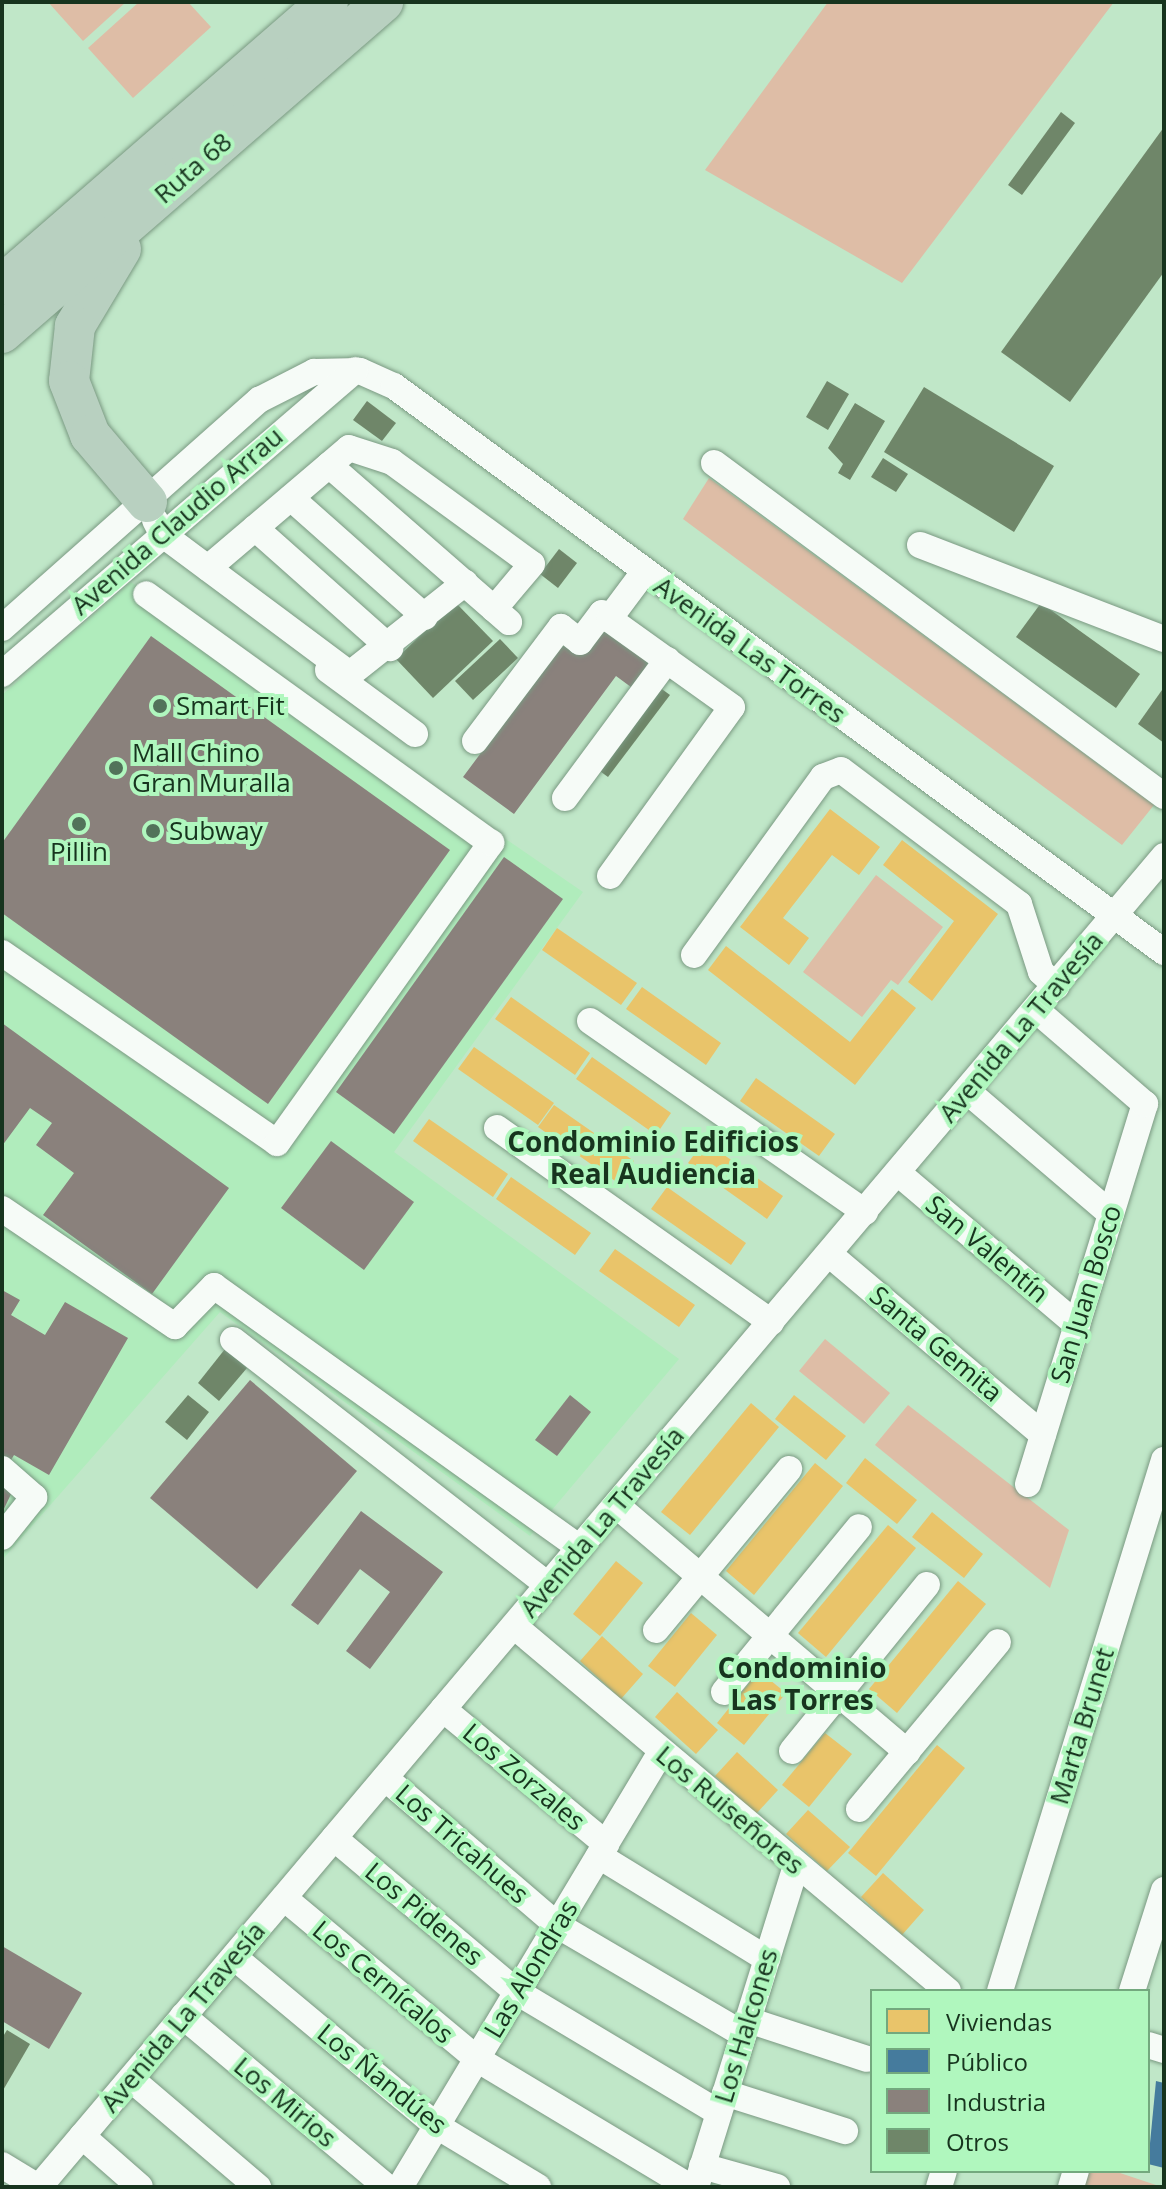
<!DOCTYPE html>
<meta charset="utf-8">
<style>
body{margin:0}
#map{position:relative;width:1166px;height:2189px;overflow:hidden;background:#c0e7c8;font-family:"Open Sans",sans-serif}
div>[style]{position:absolute}
[style*='--x']{left:calc(var(--x)*1px);top:calc(var(--y)*1px);width:calc(var(--w)*1px);rotate:calc(var(--a)*1deg)}
.built>*{inset:0;background:#b0ecbc}
.green>*{inset:0;background:#debda6}
.homes>*{inset:0;background:#e9c46a}
.public>*{inset:0;background:#457b9d}
.industry>*{inset:0;background:#8a817c}
.building>*{inset:0;background:#6f8669}
.roads{filter:drop-shadow(0 0 2px #7a9982) drop-shadow(0 0 2px #7a9982)}
.minor>*{height:26px;margin:-13px;padding:0 13px;transform-origin:13px;border-radius:13px;background:#f6fbf7}
.highway>*{height:40px;margin:-20px;padding:0 20px;transform-origin:20px;border-radius:20px;background:#b8d0c0}
.dots>*{width:22px;height:22px;translate:-50% -50%;box-sizing:border-box;border:4px solid #b0f7be;border-radius:50%}
span{translate:-50% -50%;white-space:nowrap;text-align:center;line-height:1.15;-webkit-text-stroke:8px #b0f7be;paint-order:stroke}
.street-label{font-size:26px;color:#17341e}
.poi-label{font-size:26px;color:#17341e}
.left{translate:0 -50%;text-align:left}
.neighbourhood-label{font-size:28px;color:#17341e;font-weight:700}
.frame{position:absolute;inset:0;border:4px solid #17341e;pointer-events:none}
.legend{position:absolute;left:870px;top:1989px;width:280px;height:184px;box-sizing:border-box;background:#b0f7be;border:2px solid #73a97e;margin:0;padding:10px 14px;list-style:none;font-size:24px;color:#17341e}
.legend li{display:flex;align-items:center;gap:16px;height:40px}
.legend b{width:40px;border:2px solid #73a97e}
</style>
<div id="map">
<div class="built">
<div style="clip-path:polygon(131px 582px,583px 892px,394px 1152px,679px 1359px,530px 1536px,220px 1312px,2px 1560px,2px 695px)"></div>
</div>
<div class="green">
<div style="clip-path:polygon(48px 2px,126px 2px,83px 41px)"></div>
<div style="clip-path:polygon(139px 2px,188px 2px,211px 27px,133px 98px,88px 48px)"></div>
<div style="clip-path:polygon(828px 2px,1114px 2px,902px 283px,705px 170px)"></div>
<div style="clip-path:polygon(709px 478px,1154px 805px,1122px 845px,683px 519px)"></div>
<div style="clip-path:polygon(876px 875px,943px 927px,898px 985px,891px 980px,862px 1017px,803px 972px)"></div>
<div style="clip-path:polygon(825px 1339px,890px 1393px,864px 1424px,799px 1371px)"></div>
<div style="clip-path:polygon(908px 1405px,1069px 1530px,1050px 1588px,875px 1445px)"></div>
<div style="clip-path:polygon(1083px 2171px,1114px 2171px,1162px 2187px,1078px 2187px)"></div>
</div>
<div class="homes">
<div style="clip-path:polygon(830px 809px,880px 847px,859px 875px,832px 855px,783px 918px,809px 938px,789px 965px,740px 927px)"></div>
<div style="clip-path:polygon(902px 840px,998px 914px,932px 1001px,908px 982px,954px 921px,883px 865px)"></div>
<div style="clip-path:polygon(557px 928px,637px 983px,621px 1005px,542px 950px)"></div>
<div style="clip-path:polygon(726px 946px,850px 1042px,892px 989px,916px 1008px,855px 1085px,708px 970px)"></div>
<div style="clip-path:polygon(642px 987px,721px 1043px,706px 1065px,626px 1009px)"></div>
<div style="clip-path:polygon(511px 997px,590px 1053px,575px 1075px,495px 1019px)"></div>
<div style="clip-path:polygon(474px 1047px,554px 1103px,538px 1125px,458px 1069px)"></div>
<div style="clip-path:polygon(592px 1057px,671px 1113px,656px 1135px,576px 1079px)"></div>
<div style="clip-path:polygon(756px 1078px,835px 1134px,819px 1156px,740px 1101px)"></div>
<div style="clip-path:polygon(554px 1105px,634px 1161px,618px 1183px,538px 1127px)"></div>
<div style="clip-path:polygon(429px 1119px,508px 1174px,493px 1197px,413px 1141px)"></div>
<div style="clip-path:polygon(704px 1141px,783px 1196px,767px 1219px,688px 1163px)"></div>
<div style="clip-path:polygon(511px 1177px,591px 1233px,575px 1255px,496px 1199px)"></div>
<div style="clip-path:polygon(667px 1187px,746px 1243px,731px 1265px,651px 1209px)"></div>
<div style="clip-path:polygon(615px 1249px,695px 1305px,679px 1327px,599px 1271px)"></div>
<div style="clip-path:polygon(794px 1395px,846px 1436px,826px 1460px,775px 1419px)"></div>
<div style="clip-path:polygon(751px 1403px,779px 1427px,690px 1535px,661px 1512px)"></div>
<div style="clip-path:polygon(865px 1458px,917px 1500px,897px 1524px,846px 1483px)"></div>
<div style="clip-path:polygon(815px 1463px,843px 1486px,754px 1595px,726px 1571px)"></div>
<div style="clip-path:polygon(932px 1512px,983px 1554px,964px 1578px,912px 1537px)"></div>
<div style="clip-path:polygon(888px 1525px,916px 1548px,826px 1657px,798px 1633px)"></div>
<div style="clip-path:polygon(616px 1561px,643px 1583px,600px 1636px,573px 1614px)"></div>
<div style="clip-path:polygon(958px 1581px,986px 1604px,897px 1713px,869px 1689px)"></div>
<div style="clip-path:polygon(691px 1613px,717px 1635px,675px 1687px,648px 1666px)"></div>
<div style="clip-path:polygon(602px 1636px,643px 1674px,621px 1699px,580px 1661px)"></div>
<div style="clip-path:polygon(759px 1671px,786px 1693px,744px 1745px,717px 1723px)"></div>
<div style="clip-path:polygon(677px 1692px,718px 1730px,696px 1754px,655px 1717px)"></div>
<div style="clip-path:polygon(825px 1733px,852px 1754px,809px 1807px,782px 1785px)"></div>
<div style="clip-path:polygon(937px 1745px,965px 1768px,876px 1876px,848px 1853px)"></div>
<div style="clip-path:polygon(737px 1752px,778px 1790px,756px 1814px,715px 1776px)"></div>
<div style="clip-path:polygon(808px 1810px,850px 1847px,827px 1871px,786px 1834px)"></div>
<div style="clip-path:polygon(883px 1873px,924px 1910px,902px 1935px,861px 1897px)"></div>
</div>
<div class="public">
<div style="clip-path:polygon(1156px 2081px,1164px 2083px,1164px 2168px,1148px 2164px)"></div>
</div>
<div class="industry">
<div style="clip-path:polygon(605px 626px,655px 663px,635px 690px,616px 676px,514px 814px,463px 777px,565px 640px)"></div>
<div style="clip-path:polygon(151px 636px,450px 850px,268px 1104px,2px 913px,2px 843px)"></div>
<div style="clip-path:polygon(504px 857px,563px 899px,394px 1134px,336px 1092px)"></div>
<div style="clip-path:polygon(2px 1023px,229px 1188px,152px 1294px,43px 1215px,74px 1173px,36px 1145px,52px 1123px,30px 1108px,2px 1146px)"></div>
<div style="clip-path:polygon(331px 1141px,414px 1202px,364px 1270px,281px 1208px)"></div>
<div style="clip-path:polygon(2px 1290px,20px 1300px,11px 1315px,45px 1335px,65px 1302px,128px 1338px,49px 1475px,14px 1455px,8px 1465px,2px 1461px)"></div>
<div style="clip-path:polygon(250px 1380px,357px 1471px,257px 1589px,150px 1498px)"></div>
<div style="clip-path:polygon(570px 1395px,591px 1412px,557px 1456px,535px 1440px)"></div>
<div style="clip-path:polygon(2px 1486px,12px 1492px,2px 1513px)"></div>
<div style="clip-path:polygon(361px 1511px,443px 1572px,370px 1669px,346px 1651px,390px 1592px,360px 1569px,318px 1625px,291px 1605px)"></div>
<div style="clip-path:polygon(2px 1946px,82px 1993px,49px 2049px,2px 2021px)"></div>
</div>
<div class="building">
<div style="clip-path:polygon(1061px 112px,1075px 123px,1022px 195px,1008px 185px)"></div>
<div style="clip-path:polygon(1164px 127px,1164px 272px,1070px 402px,1001px 352px)"></div>
<div style="clip-path:polygon(827px 381px,849px 394px,828px 430px,806px 417px)"></div>
<div style="clip-path:polygon(924px 387px,1054px 466px,1014px 532px,884px 452px)"></div>
<div style="clip-path:polygon(367px 401px,396px 423px,382px 441px,353px 420px)"></div>
<div style="clip-path:polygon(855px 403px,885px 421px,850px 480px,838px 473px,843px 464px,828px 448px)"></div>
<div style="clip-path:polygon(883px 458px,908px 474px,896px 492px,871px 477px)"></div>
<div style="clip-path:polygon(559px 549px,577px 563px,558px 588px,540px 574px)"></div>
<div style="clip-path:polygon(455px 602px,493px 641px,433px 698px,396px 659px)"></div>
<div style="clip-path:polygon(1041px 603px,1140px 674px,1116px 708px,1016px 637px)"></div>
<div style="clip-path:polygon(500px 639px,518px 658px,473px 700px,455px 681px)"></div>
<div style="clip-path:polygon(659px 687px,670px 695px,608px 777px,597px 769px)"></div>
<div style="clip-path:polygon(1162px 690px,1164px 691px,1164px 743px,1138px 724px)"></div>
<div style="clip-path:polygon(225px 1349px,247px 1368px,219px 1401px,198px 1383px)"></div>
<div style="clip-path:polygon(188px 1395px,209px 1412px,187px 1440px,165px 1422px)"></div>
<div style="clip-path:polygon(7px 2030px,30px 2044px,2px 2092px,2px 2038px)"></div>
</div>
<div class="roads">
<div class="minor">
<div style="--x:714;--y:463;--w:560;--a:36.5"></div>
<div style="--x:329;--y:465;--w:239;--a:41.1"></div>
<div style="--x:291;--y:498;--w:179;--a:41.6"></div>
<div style="--x:155;--y:520;--w:16;--a:63"></div>
<div style="--x:162;--y:534;--w:234;--a:36.7"></div>
<div style="--x:350;--y:674;--w:147;--a:-38.4"></div>
<div style="--x:255;--y:528;--w:181;--a:41.6"></div>
<div style="--x:920;--y:545;--w:261;--a:21.1"></div>
<div style="--x:208;--y:568;--w:185;--a:-40.4"></div>
<div style="--x:349;--y:448;--w:45;--a:18"></div>
<div style="--x:392;--y:462;--w:173;--a:36.1"></div>
<div style="--x:532;--y:564;--w:59;--a:130.2"></div>
<div style="--x:2;--y:628;--w:344;--a:-41.6"></div>
<div style="--x:259;--y:400;--w:62;--a:-27"></div>
<div style="--x:314;--y:372;--w:46;--a:-1.2"></div>
<div style="--x:360;--y:371;--w:37;--a:24"></div>
<div style="--x:394;--y:386;--w:956;--a:36.32"></div>
<div style="--x:328;--y:670;--w:108;--a:36.3"></div>
<div style="--x:2;--y:674;--w:466;--a:-40.7"></div>
<div style="--x:475;--y:741;--w:143;--a:-53"></div>
<div style="--x:561;--y:627;--w:24;--a:38"></div>
<div style="--x:580;--y:642;--w:36;--a:-53"></div>
<div style="--x:602;--y:613;--w:9;--a:41"></div>
<div style="--x:565;--y:798;--w:172;--a:-53.5"></div>
<div style="--x:610;--y:876;--w:208;--a:-54.2"></div>
<div style="--x:732;--y:707;--w:151;--a:-144.4"></div>
<div style="--x:609;--y:619;--w:59;--a:-53.3"></div>
<div style="--x:2;--y:953;--w:334;--a:34.6"></div>
<div style="--x:277;--y:1143;--w:369;--a:-54.5"></div>
<div style="--x:491;--y:843;--w:425;--a:-144.2"></div>
<div style="--x:694;--y:955;--w:220;--a:-54.1"></div>
<div style="--x:823;--y:777;--w:19;--a:-21"></div>
<div style="--x:841;--y:770;--w:223;--a:37"></div>
<div style="--x:1019;--y:904;--w:71;--a:72.1"></div>
<div style="--x:1041;--y:972;--w:21;--a:43"></div>
<div style="--x:590;--y:1021;--w:335;--a:34.8"></div>
<div style="--x:967;--y:1091;--w:189;--a:40.5"></div>
<div style="--x:497;--y:1128;--w:336;--a:35.3"></div>
<div style="--x:898;--y:1173;--w:235;--a:40.3"></div>
<div style="--x:2;--y:1209;--w:209;--a:34.1"></div>
<div style="--x:175;--y:1326;--w:56;--a:-45.7"></div>
<div style="--x:214;--y:1286;--w:450;--a:35.6"></div>
<div style="--x:829;--y:1254;--w:280;--a:40.2"></div>
<div style="--x:233;--y:1340;--w:399;--a:37.9"></div>
<div style="--x:2;--y:1469;--w:43;--a:41.2"></div>
<div style="--x:34;--y:1497;--w:51;--a:128.7"></div>
<div style="--x:1028;--y:1484;--w:398;--a:-72.9"></div>
<div style="--x:1145;--y:1104;--w:144;--a:-139.2"></div>
<div style="--x:616;--y:1505;--w:382;--a:40.3"></div>
<div style="--x:514;--y:1626;--w:567;--a:40.06"></div>
<div style="--x:656;--y:1630;--w:209;--a:-50.4"></div>
<div style="--x:724;--y:1692;--w:213;--a:-50.7"></div>
<div style="--x:443;--y:1709;--w:212;--a:39.6"></div>
<div style="--x:792;--y:1751;--w:214;--a:-50.9"></div>
<div style="--x:385;--y:1778;--w:226;--a:40.5"></div>
<div style="--x:557;--y:1925;--w:216;--a:30.4"></div>
<div style="--x:859;--y:1809;--w:217;--a:-50.2"></div>
<div style="--x:334;--y:1838;--w:239;--a:40.1"></div>
<div style="--x:517;--y:1992;--w:235;--a:30.9"></div>
<div style="--x:599;--y:1856;--w:197;--a:31.5"></div>
<div style="--x:284;--y:1898;--w:251;--a:39.8"></div>
<div style="--x:477;--y:2059;--w:249;--a:31"></div>
<div style="--x:234;--y:1957;--w:264;--a:39.8"></div>
<div style="--x:437;--y:2126;--w:118;--a:31.1"></div>
<div style="--x:1000;--y:1991;--w:556;--a:-72.84"></div>
<div style="--x:1132;--y:1991;--w:106;--a:-72.4"></div>
<div style="--x:183;--y:2016;--w:266;--a:40"></div>
<div style="--x:748;--y:2020;--w:125;--a:18.1"></div>
<div style="--x:1148;--y:2045;--w:17;--a:17"></div>
<div style="--x:131;--y:2079;--w:167;--a:40.4"></div>
<div style="--x:725;--y:2093;--w:126;--a:17.6"></div>
<div style="--x:82;--y:2136;--w:77;--a:41.3"></div>
<div style="--x:2;--y:2165;--w:42;--a:31.4"></div>
<div style="--x:702;--y:2166;--w:78;--a:15.6"></div>
<div style="--x:39;--y:2187;--w:1743;--a:-49.79"></div>
<div style="--x:400;--y:2187;--w:507;--a:-59.04"></div>
<div style="--x:696;--y:2187;--w:336;--a:-72.7"></div>
<div style="--x:939;--y:2187;--w:17;--a:-73"></div>
<div style="--x:1071;--y:2187;--w:17;--a:-73"></div>
</div>
<div class="highway">
<div style="--x:121;--y:249;--w:90;--a:120.9"></div>
<div style="--x:75;--y:326;--w:55;--a:96.2"></div>
<div style="--x:69;--y:381;--w:58;--a:68.7"></div>
<div style="--x:90;--y:435;--w:88;--a:49.6"></div>
<div style="--x:2;--y:285;--w:432;--a:-41"></div>
<div style="--x:2;--y:333;--w:505;--a:-40.98"></div>
</div>
</div>
<div class="dots">
<div style="left:160px;top:706px;background:#52735a"></div>
<div style="left:116px;top:768px;background:#52735a"></div>
<div style="left:79px;top:824px;background:#52735a"></div>
<div style="left:153px;top:831px;background:#52735a"></div>
</div>
<div class="street-label">
<span style="left:193px;top:168px;rotate:-41deg">Ruta 68</span>
<span style="left:177px;top:521px;rotate:-41deg">Avenida Claudio Arrau</span>
<span style="left:750px;top:650px;rotate:36deg">Avenida Las Torres</span>
<span style="left:1021px;top:1027px;rotate:-50deg">Avenida La Travesía</span>
<span style="left:987px;top:1249px;rotate:40deg">San Valentín</span>
<span style="left:1086px;top:1294px;rotate:-73deg">San Juan Bosco</span>
<span style="left:936px;top:1344px;rotate:40deg">Santa Gemita</span>
<span style="left:602px;top:1522px;rotate:-50deg">Avenida La Travesía</span>
<span style="left:1082px;top:1726px;rotate:-73deg">Marta Brunet</span>
<span style="left:524px;top:1777px;rotate:40deg">Los Zorzales</span>
<span style="left:730px;top:1810px;rotate:40deg">Los Ruiseñores</span>
<span style="left:462px;top:1844px;rotate:41deg">Los Tricahues</span>
<span style="left:424px;top:1914px;rotate:40deg">Los Pidenes</span>
<span style="left:531px;top:1969px;rotate:-59deg">Las Alondras</span>
<span style="left:383px;top:1982px;rotate:40deg">Los Cernícalos</span>
<span style="left:183px;top:2017px;rotate:-50deg">Avenida La Travesía</span>
<span style="left:746px;top:2026px;rotate:-73deg">Los Halcones</span>
<span style="left:382px;top:2079px;rotate:39deg">Los Ñandúes</span>
<span style="left:285px;top:2102px;rotate:40deg">Los Mirios</span>
</div>
<div class="poi-label">
<span class="left" style="left:176px;top:706px">Smart Fit</span>
<span class="left" style="left:132px;top:768px">Mall Chino<br>Gran Muralla</span>
<span class="left" style="left:169px;top:831px">Subway</span>
<span style="left:79px;top:852px">Pillin</span>
</div>
<div class="neighbourhood-label">
<span style="left:653px;top:1157px">Condominio Edificios<br>Real Audiencia</span>
<span style="left:802px;top:1683px">Condominio<br>Las Torres</span>
</div>
<div class="frame"></div>
<ul class="legend">
<li><b style="height:22px;background:#e9c46a"></b>Viviendas</li>
<li><b style="height:22px;background:#457b9d"></b>Público</li>
<li><b style="height:22px;background:#8a817c"></b>Industria</li>
<li><b style="height:22px;background:#6f8669"></b>Otros</li>
</ul>
</div>
